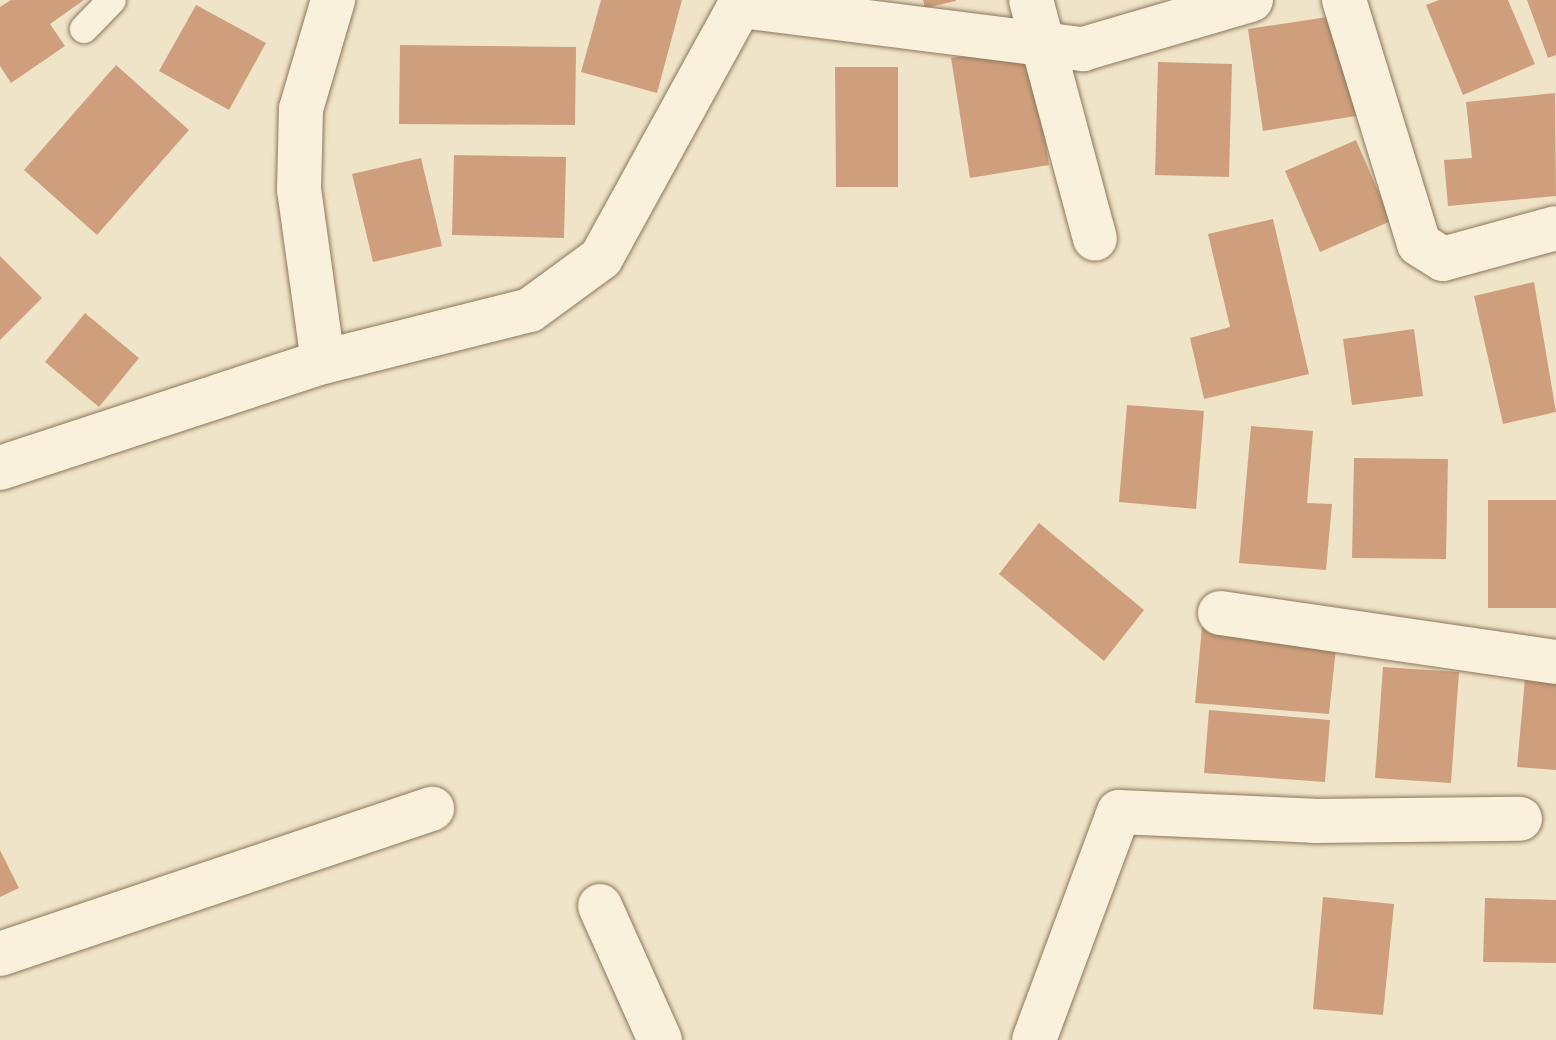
<!DOCTYPE html>
<style>
body{margin:0}
#map{position:relative;width:1556px;height:1040px;overflow:hidden;background:#f0e4c8;font-family:"Playfair Display",serif}
div>[style]{position:absolute}
[style*='--x']{left:calc(var(--x)*1px);top:calc(var(--y)*1px);width:calc(var(--w)*1px);rotate:calc(var(--a)*1deg)}
.building>*{inset:0;background:#cf9f7d}
.roads{filter:drop-shadow(0 0 2px #8d765c) drop-shadow(0 0 2px #8d765c)}
.service>*{height:28px;margin:-14px;padding:0 14px;transform-origin:14px;border-radius:14px;background:#faf1dc}
.minor>*{height:44px;margin:-22px;padding:0 22px;transform-origin:22px;border-radius:22px;background:#faf1dc}
span{translate:-50% -50%;white-space:nowrap;text-align:center;line-height:1.15;-webkit-text-stroke:6px #f7eed8;paint-order:stroke}
</style>
<div id="map">
<div class="building">
<div style="clip-path:polygon(11px 0,84px 0,50px 24px,65px 46px,11px 83px,0 66px,0 7px)"></div>
<div style="clip-path:polygon(601px 0,682px 0,657px 93px,581px 72px)"></div>
<div style="clip-path:polygon(923px 0,956px 0,956px 1px,925px 8px)"></div>
<div style="clip-path:polygon(1439px 0,1508px 0,1535px 64px,1463px 95px,1426px 5px)"></div>
<div style="clip-path:polygon(1527px 0,1556px 0,1556px 55px,1548px 58px)"></div>
<div style="clip-path:polygon(196px 5px,266px 43px,229px 110px,159px 71px)"></div>
<div style="clip-path:polygon(1347px 14px,1362px 115px,1263px 131px,1248px 29px)"></div>
<div style="clip-path:polygon(400px 45px,576px 47px,575px 125px,399px 124px)"></div>
<div style="clip-path:polygon(1031px 45px,1049px 165px,970px 178px,951px 58px)"></div>
<div style="clip-path:polygon(1158px 62px,1232px 64px,1229px 177px,1155px 175px)"></div>
<div style="clip-path:polygon(116px 65px,189px 130px,97px 235px,24px 170px)"></div>
<div style="clip-path:polygon(835px 67px,898px 67px,898px 187px,836px 187px)"></div>
<div style="clip-path:polygon(1555px 93px,1556px 196px,1448px 206px,1444px 160px,1472px 158px,1466px 102px)"></div>
<div style="clip-path:polygon(1356px 140px,1391px 221px,1320px 252px,1285px 171px)"></div>
<div style="clip-path:polygon(454px 155px,566px 157px,564px 238px,452px 235px)"></div>
<div style="clip-path:polygon(421px 158px,442px 246px,373px 262px,352px 174px)"></div>
<div style="clip-path:polygon(1273px 219px,1309px 374px,1204px 399px,1190px 338px,1230px 327px,1208px 234px)"></div>
<div style="clip-path:polygon(0 256px,42px 298px,0 340px)"></div>
<div style="clip-path:polygon(1534px 282px,1556px 412px,1503px 424px,1474px 296px)"></div>
<div style="clip-path:polygon(85px 313px,139px 358px,99px 407px,45px 362px)"></div>
<div style="clip-path:polygon(1414px 329px,1423px 396px,1352px 405px,1343px 339px)"></div>
<div style="clip-path:polygon(1127px 405px,1204px 411px,1196px 509px,1119px 502px)"></div>
<div style="clip-path:polygon(1251px 426px,1313px 431px,1307px 503px,1332px 504px,1326px 570px,1239px 563px)"></div>
<div style="clip-path:polygon(1354px 458px,1448px 459px,1446px 559px,1352px 558px)"></div>
<div style="clip-path:polygon(1488px 500px,1556px 500px,1556px 608px,1488px 608px)"></div>
<div style="clip-path:polygon(1039px 523px,1144px 610px,1104px 661px,999px 574px)"></div>
<div style="clip-path:polygon(1202px 627px,1337px 639px,1329px 714px,1195px 703px)"></div>
<div style="clip-path:polygon(1383px 667px,1459px 672px,1451px 783px,1375px 778px)"></div>
<div style="clip-path:polygon(1526px 667px,1556px 670px,1556px 770px,1517px 767px)"></div>
<div style="clip-path:polygon(1209px 710px,1330px 720px,1325px 782px,1204px 773px)"></div>
<div style="clip-path:polygon(0 850px,19px 888px,0 897px)"></div>
<div style="clip-path:polygon(1323px 897px,1394px 904px,1383px 1015px,1313px 1009px)"></div>
<div style="clip-path:polygon(1485px 898px,1556px 900px,1556px 963px,1483px 962px)"></div>
</div>
<div class="roads">
<div class="service">
<div style="--x:84;--y:29;--w:40;--a:-46"></div>
</div>
<div class="minor">
<div style="--x:1031;--y:0;--w:247;--a:75"></div>
<div style="--x:1344;--y:0;--w:255;--a:72.9"></div>
<div style="--x:1419;--y:244;--w:28;--a:32"></div>
<div style="--x:1443;--y:259;--w:117;--a:-15.3"></div>
<div style="--x:741;--y:6;--w:345;--a:7.2"></div>
<div style="--x:1083;--y:49;--w:175;--a:-16.3"></div>
<div style="--x:323;--y:362;--w:174;--a:-97.9"></div>
<div style="--x:299;--y:190;--w:81;--a:-88.6"></div>
<div style="--x:301;--y:109;--w:114;--a:-73.6"></div>
<div style="--x:0;--y:468;--w:340;--a:-18.2"></div>
<div style="--x:323;--y:362;--w:213;--a:-14.1"></div>
<div style="--x:530;--y:310;--w:88;--a:-36.2"></div>
<div style="--x:601;--y:258;--w:294;--a:-61.2"></div>
<div style="--x:1220;--y:613;--w:340;--a:8.3"></div>
<div style="--x:600;--y:906;--w:147;--a:65.9"></div>
<div style="--x:0;--y:954;--w:456;--a:-18.6"></div>
<div style="--x:1034;--y:1040;--w:243;--a:-69.6"></div>
<div style="--x:1119;--y:812;--w:195;--a:2.6"></div>
<div style="--x:1314;--y:821;--w:206;--a:-0.6"></div>
</div>
</div>
</div>
